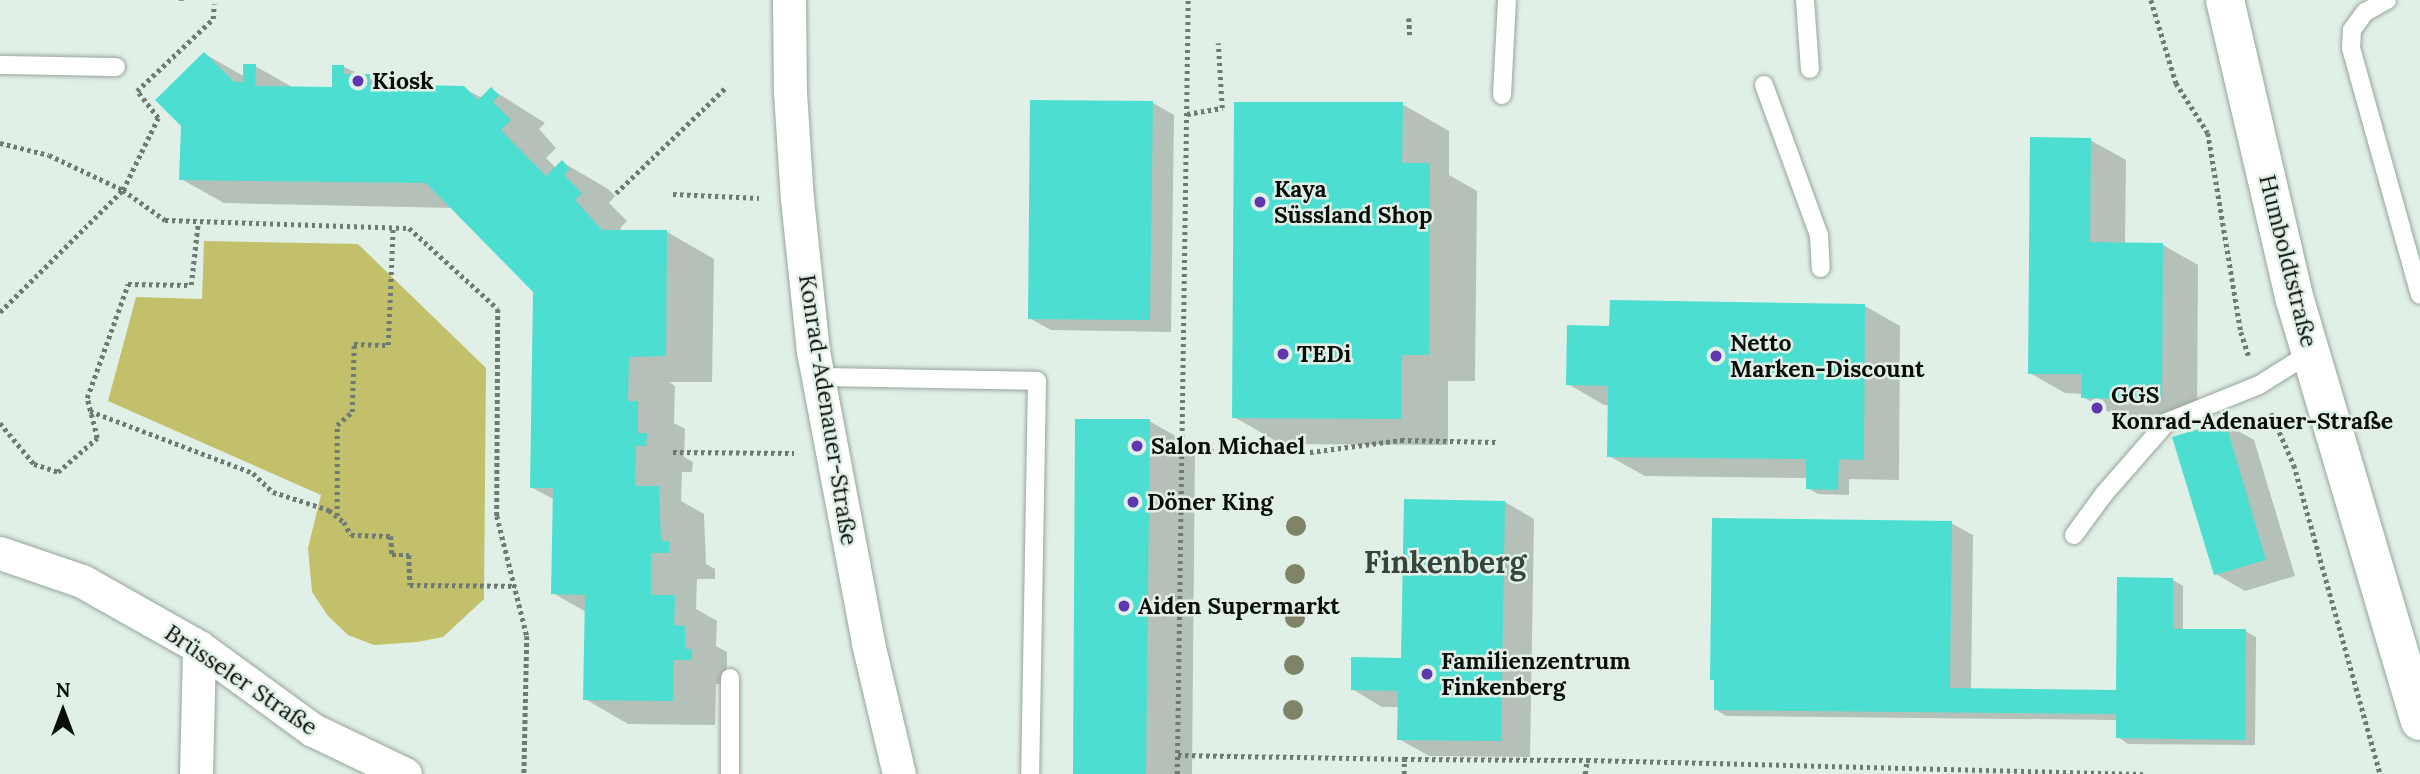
<!DOCTYPE html>
<meta charset="utf-8">
<style>
body{margin:0}
#map{position:relative;width:2420px;height:774px;overflow:hidden;background:#e1f0e7;font-family:Lora,serif}
div>[style]{position:absolute}
[style*='--x']{left:calc(var(--x)*1px);top:calc(var(--y)*1px);width:calc(var(--w)*1px);rotate:calc(var(--a)*1deg)}
.green>*{inset:0;background:#c3c06c}
.shadow>*{inset:0;background:#0003}
.building>*{inset:0;background:#4cded1}
.path>*{height:4.5px;margin-top:-2.25px;transform-origin:0;background:repeating-linear-gradient(90deg,#707a74 0 3.5px,transparent 0 7px)}
.roads{filter:drop-shadow(0 0 2px #97a49c) drop-shadow(0 0 2px #97a49c)}
.service>*{height:18px;margin:-9px;padding:0 9px;transform-origin:9px;border-radius:9px;background:#fff}
.minor>*{height:33px;margin:-16.5px;padding:0 16.5px;transform-origin:16.5px;border-radius:16.5px;background:#fff}
.tertiary>*{height:38px;margin:-19px;padding:0 19px;transform-origin:19px;border-radius:19px;background:#fff}
.trees>*{width:20px;height:20px;margin:-10px;border-radius:50%;background:#7f8468}
.dots>*{width:19px;height:19px;translate:-50% -50%;box-sizing:border-box;border:4px solid #e1f0e7;border-radius:50%}
span{translate:-50% -50%;white-space:nowrap;text-align:center;line-height:1.15;-webkit-text-stroke:5px #e1f0e7;paint-order:stroke}
.poi-label{font-size:23px;color:#090e0b;font-weight:700}
.left{translate:0 -50%;text-align:left}
.street-label{font-size:23px;color:#090e0b}
.district-label{font-size:30px;color:#37433c;font-weight:700}
.north{position:absolute;left:28px;top:676px;width:70px;height:70px;-webkit-text-stroke:5px #e1f0e7;paint-order:stroke;rotate:0deg;font-size:19px;font-weight:700;line-height:28px;text-align:center;color:#090e0b}
.north::after{content:'';display:block;margin:auto;width:24px;height:32px;background:#090e0b;clip-path:polygon(50% 0,100% 100%,50% 72%,0 100%)}
</style>
<div id="map">
<div class="green">
<div style="clip-path:polygon(204px 241px,358px 244px,486px 368px,484px 599px,443px 637px,417px 642px,374px 645px,348px 635px,328px 616px,312px 592px,308px 548px,321px 495px,108px 401px,136px 297px,202px 299px)"></div>
</div>
<div class="shadow">
<div style="clip-path:polygon(205px 54px,245px 77px,255px 66px,294px 88px,334px 89px,334px 67px,344px 67px,387px 86px,463px 88px,482px 98px,491px 89px,545px 123px,539px 129px,556px 148px,546px 158px,556px 168px,562px 162px,608px 189px,615px 196px,609px 203px,627px 221px,620px 228px,624px 232px,667px 232px,714px 259px,712px 382px,669px 382px,675px 386px,674px 423px,685px 429px,684px 457px,693px 462px,692px 472px,682px 472px,681px 501px,704px 514px,706px 564px,715px 569px,715px 579px,697px 579px,696px 609px,717px 621px,716px 646px,727px 652px,727px 671px,734px 684px,716px 684px,715px 725px,628px 724px,585px 699px,586px 612px,553px 593px,555px 500px,531px 487px,534px 291px,454px 208px,224px 203px,181px 179px)"></div>
<div style="clip-path:polygon(1153px 103px,1174px 115px,1171px 332px,1051px 330px,1029px 318px)"></div>
<div style="clip-path:polygon(1402px 104px,1449px 131px,1449px 175px,1477px 191px,1475px 381px,1448px 381px,1448px 445px,1281px 444px,1234px 417px)"></div>
<div style="clip-path:polygon(2090px 140px,2126px 160px,2125px 244px,2163px 245px,2198px 265px,2197px 419px,2119px 418px,2083px 397px,2083px 394px,2065px 393px,2030px 373px)"></div>
<div style="clip-path:polygon(1865px 306px,1900px 326px,1899px 480px,1849px 479px,1849px 495px,1818px 494px,1808px 488px,1808px 478px,1645px 476px,1609px 456px,1610px 405px,1604px 405px,1568px 384px,1611px 328px)"></div>
<div style="clip-path:polygon(1149px 421px,1195px 447px,1192px 774px,1074px 774px)"></div>
<div style="clip-path:polygon(2224px 423px,2254px 440px,2295px 576px,2245px 591px,2216px 574px)"></div>
<div style="clip-path:polygon(1505px 502px,1534px 519px,1530px 757px,1429px 756px,1399px 739px,1400px 707px,1382px 707px,1352px 689px,1403px 659px)"></div>
<div style="clip-path:polygon(1951px 523px,1973px 535px,1971px 690px,2118px 692px,2173px 580px,2183px 586px,2183px 631px,2245px 631px,2256px 637px,2255px 745px,2128px 744px,2118px 737px,2118px 720px,1726px 716px,1715px 709px)"></div>
</div>
<div class="building">
<div style="clip-path:polygon(204px 52px,234px 82px,243px 82px,243px 64px,256px 64px,255px 86px,332px 87px,332px 65px,344px 65px,344px 74px,370px 74px,370px 84px,464px 86px,478px 100px,491px 87px,499px 95px,493px 102px,511px 120px,501px 130px,546px 176px,562px 160px,570px 169px,564px 175px,582px 193px,575px 200px,602px 230px,667px 230px,666px 356px,629px 357px,628px 401px,638px 401px,638px 433px,647px 433px,646px 446px,636px 446px,635px 486px,659px 486px,661px 541px,669px 541px,669px 553px,651px 553px,651px 595px,675px 595px,674px 625px,685px 626px,685px 649px,692px 649px,692px 660px,674px 660px,673px 701px,583px 700px,585px 595px,551px 594px,553px 488px,530px 488px,533px 292px,426px 183px,179px 180px,181px 126px,155px 100px)"></div>
<div style="clip-path:polygon(1030px 100px,1153px 101px,1150px 320px,1028px 319px)"></div>
<div style="clip-path:polygon(1234px 102px,1403px 102px,1402px 163px,1430px 163px,1429px 355px,1402px 355px,1401px 419px,1232px 418px)"></div>
<div style="clip-path:polygon(2030px 137px,2091px 138px,2090px 242px,2163px 243px,2162px 400px,2081px 398px,2082px 374px,2028px 374px)"></div>
<div style="clip-path:polygon(1610px 300px,1865px 304px,1864px 460px,1839px 459px,1838px 490px,1806px 489px,1806px 459px,1607px 457px,1608px 386px,1566px 385px,1567px 325px,1609px 326px)"></div>
<div style="clip-path:polygon(1075px 419px,1150px 419px,1146px 774px,1073px 774px)"></div>
<div style="clip-path:polygon(2225px 421px,2266px 560px,2214px 575px,2172px 437px)"></div>
<div style="clip-path:polygon(1404px 499px,1505px 501px,1501px 741px,1397px 740px,1398px 691px,1351px 690px,1351px 657px,1401px 658px)"></div>
<div style="clip-path:polygon(1712px 518px,1952px 521px,1950px 688px,2116px 690px,2117px 577px,2173px 578px,2173px 629px,2246px 629px,2245px 740px,2116px 738px,2116px 714px,1714px 710px,1714px 680px,1710px 680px)"></div>
</div>
<div class="path">
<div style="--x:2151;--y:0;--w:87;--a:73.2"></div>
<div style="--x:2176;--y:83;--w:59;--a:57.4"></div>
<div style="--x:2208;--y:133;--w:202;--a:80.6"></div>
<div style="--x:2241;--y:332;--w:25;--a:72"></div>
<div style="--x:181;--y:1;--w:1;--a:-90"></div>
<div style="--x:1409;--y:18;--w:17;--a:87"></div>
<div style="--x:1187;--y:114;--w:36;--a:-10"></div>
<div style="--x:1222;--y:108;--w:65;--a:-93.5"></div>
<div style="--x:0;--y:143;--w:50;--a:13.8"></div>
<div style="--x:49;--y:155;--w:82;--a:25.3"></div>
<div style="--x:123;--y:190;--w:80;--a:-64.1"></div>
<div style="--x:158;--y:118;--w:34;--a:-128"></div>
<div style="--x:137;--y:91;--w:105;--a:-43.5"></div>
<div style="--x:213;--y:19;--w:15;--a:-86"></div>
<div style="--x:616;--y:193;--w:153;--a:-43.9"></div>
<div style="--x:673;--y:194;--w:86;--a:2.7"></div>
<div style="--x:0;--y:312;--w:173;--a:-44.8"></div>
<div style="--x:123;--y:190;--w:52;--a:35.5"></div>
<div style="--x:165;--y:220;--w:244;--a:1.9"></div>
<div style="--x:409;--y:228;--w:120;--a:42.3"></div>
<div style="--x:498;--y:309;--w:207;--a:90.3"></div>
<div style="--x:497;--y:516;--w:124;--a:76"></div>
<div style="--x:527;--y:636;--w:138;--a:91.2"></div>
<div style="--x:90;--y:411;--w:174;--a:20.8"></div>
<div style="--x:253;--y:473;--w:28;--a:44"></div>
<div style="--x:273;--y:492;--w:59;--a:17.8"></div>
<div style="--x:329;--y:510;--w:19;--a:39"></div>
<div style="--x:344;--y:522;--w:15;--a:62"></div>
<div style="--x:351;--y:535;--w:40;--a:1.4"></div>
<div style="--x:391;--y:536;--w:19;--a:87"></div>
<div style="--x:392;--y:555;--w:17;--a:0"></div>
<div style="--x:409;--y:555;--w:30;--a:88"></div>
<div style="--x:410;--y:585;--w:106;--a:0.5"></div>
<div style="--x:2271;--y:413;--w:57;--a:66.1"></div>
<div style="--x:2294;--y:465;--w:321;--a:74.4"></div>
<div style="--x:0;--y:423;--w:53;--a:50.3"></div>
<div style="--x:34;--y:464;--w:25;--a:18"></div>
<div style="--x:58;--y:472;--w:52;--a:-41.1"></div>
<div style="--x:97;--y:438;--w:41;--a:-104"></div>
<div style="--x:87;--y:398;--w:121;--a:-70.2"></div>
<div style="--x:128;--y:284;--w:63;--a:0.9"></div>
<div style="--x:191;--y:285;--w:62;--a:-83.6"></div>
<div style="--x:1182;--y:451;--w:121;--a:0.9"></div>
<div style="--x:1303;--y:453;--w:99;--a:-7.6"></div>
<div style="--x:1401;--y:440;--w:95;--a:1.2"></div>
<div style="--x:673;--y:452;--w:121;--a:0.5"></div>
<div style="--x:337;--y:516;--w:91;--a:-90"></div>
<div style="--x:337;--y:425;--w:20;--a:-41"></div>
<div style="--x:352;--y:412;--w:68;--a:-88.3"></div>
<div style="--x:354;--y:344;--w:34;--a:2"></div>
<div style="--x:388;--y:345;--w:117;--a:-87.6"></div>
<div style="--x:1178;--y:755;--w:226;--a:1"></div>
<div style="--x:1177;--y:774;--w:774;--a:-89.19"></div>
<div style="--x:1404;--y:774;--w:15;--a:-90"></div>
<div style="--x:1404;--y:759;--w:183;--a:0.3"></div>
<div style="--x:1585;--y:774;--w:14;--a:-82"></div>
<div style="--x:1587;--y:760;--w:556;--a:1.44"></div>
</div>
<div class="roads">
<div class="service">
<div style="--x:1805;--y:0;--w:69;--a:85.9"></div>
<div style="--x:2387;--y:0;--w:25;--a:151"></div>
<div style="--x:2365;--y:12;--w:22;--a:126"></div>
<div style="--x:2352;--y:30;--w:18;--a:93"></div>
<div style="--x:2351;--y:48;--w:256;--a:74.4"></div>
<div style="--x:0;--y:65;--w:116;--a:1"></div>
<div style="--x:1764;--y:85;--w:160;--a:69.9"></div>
<div style="--x:1819;--y:235;--w:33;--a:87"></div>
<div style="--x:1502;--y:95;--w:95;--a:-87"></div>
<div style="--x:818;--y:377;--w:219;--a:1"></div>
<div style="--x:1037;--y:381;--w:393;--a:91"></div>
<div style="--x:2074;--y:535;--w:51;--a:-53.8"></div>
<div style="--x:2104;--y:494;--w:96;--a:-48.8"></div>
<div style="--x:2167;--y:422;--w:99;--a:-21.9"></div>
<div style="--x:2259;--y:385;--w:60;--a:-32.1"></div>
<div style="--x:730;--y:678;--w:96;--a:90"></div>
</div>
<div class="minor">
<div style="--x:789;--y:0;--w:92;--a:89.4"></div>
<div style="--x:790;--y:92;--w:107;--a:86.3"></div>
<div style="--x:797;--y:199;--w:153;--a:84"></div>
<div style="--x:813;--y:351;--w:297;--a:79.3"></div>
<div style="--x:868;--y:643;--w:135;--a:76.7"></div>
<div style="--x:0;--y:553;--w:87;--a:18.9"></div>
<div style="--x:82;--y:581;--w:134;--a:29.4"></div>
<div style="--x:199;--y:647;--w:141;--a:36.1"></div>
<div style="--x:313;--y:730;--w:102;--a:25.6"></div>
<div style="--x:196;--y:774;--w:127;--a:-88.6"></div>
</div>
<div class="tertiary">
<div style="--x:2225;--y:0;--w:308;--a:76.9"></div>
<div style="--x:2295;--y:300;--w:439;--a:73.5"></div>
</div>
</div>
<div class="trees">
<div style="left:1296px;top:526px"></div>
<div style="left:1295px;top:574px"></div>
<div style="left:1295px;top:618px"></div>
<div style="left:1294px;top:665px"></div>
<div style="left:1293px;top:710px"></div>
</div>
<div class="dots">
<div style="left:358px;top:81px;background:#5f37af"></div>
<div style="left:1260px;top:202px;background:#5f37af"></div>
<div style="left:1283px;top:354px;background:#5f37af"></div>
<div style="left:1716px;top:356px;background:#5f37af"></div>
<div style="left:2097px;top:408px;background:#5f37af"></div>
<div style="left:1137px;top:446px;background:#5f37af"></div>
<div style="left:1133px;top:502px;background:#5f37af"></div>
<div style="left:1124px;top:606px;background:#5f37af"></div>
<div style="left:1427px;top:674px;background:#5f37af"></div>
</div>
<div class="poi-label">
<span class="left" style="left:372px;top:81px">Kiosk</span>
<span class="left" style="left:1274px;top:202px">Kaya<br>Süssland Shop</span>
<span class="left" style="left:1730px;top:356px">Netto<br>Marken-Discount</span>
<span class="left" style="left:1297px;top:354px">TEDi</span>
<span class="left" style="left:2111px;top:408px">GGS<br>Konrad-Adenauer-Straße</span>
<span class="left" style="left:1151px;top:446px">Salon Michael</span>
<span class="left" style="left:1147px;top:502px">Döner King</span>
<span class="left" style="left:1138px;top:606px">Aiden Supermarkt</span>
<span class="left" style="left:1441px;top:674px">Familienzentrum<br>Finkenberg</span>
</div>
<div class="street-label">
<span style="left:2288px;top:261px;rotate:76deg">Humboldtstraße</span>
<span style="left:828px;top:410px;rotate:81deg">Konrad-Adenauer-Straße</span>
<span style="left:241px;top:680px;rotate:34deg">Brüsseler Straße</span>
</div>
<div class="district-label">
<span style="left:1445px;top:562px">Finkenberg</span>
</div>
<div class="north">N</div>
</div>
